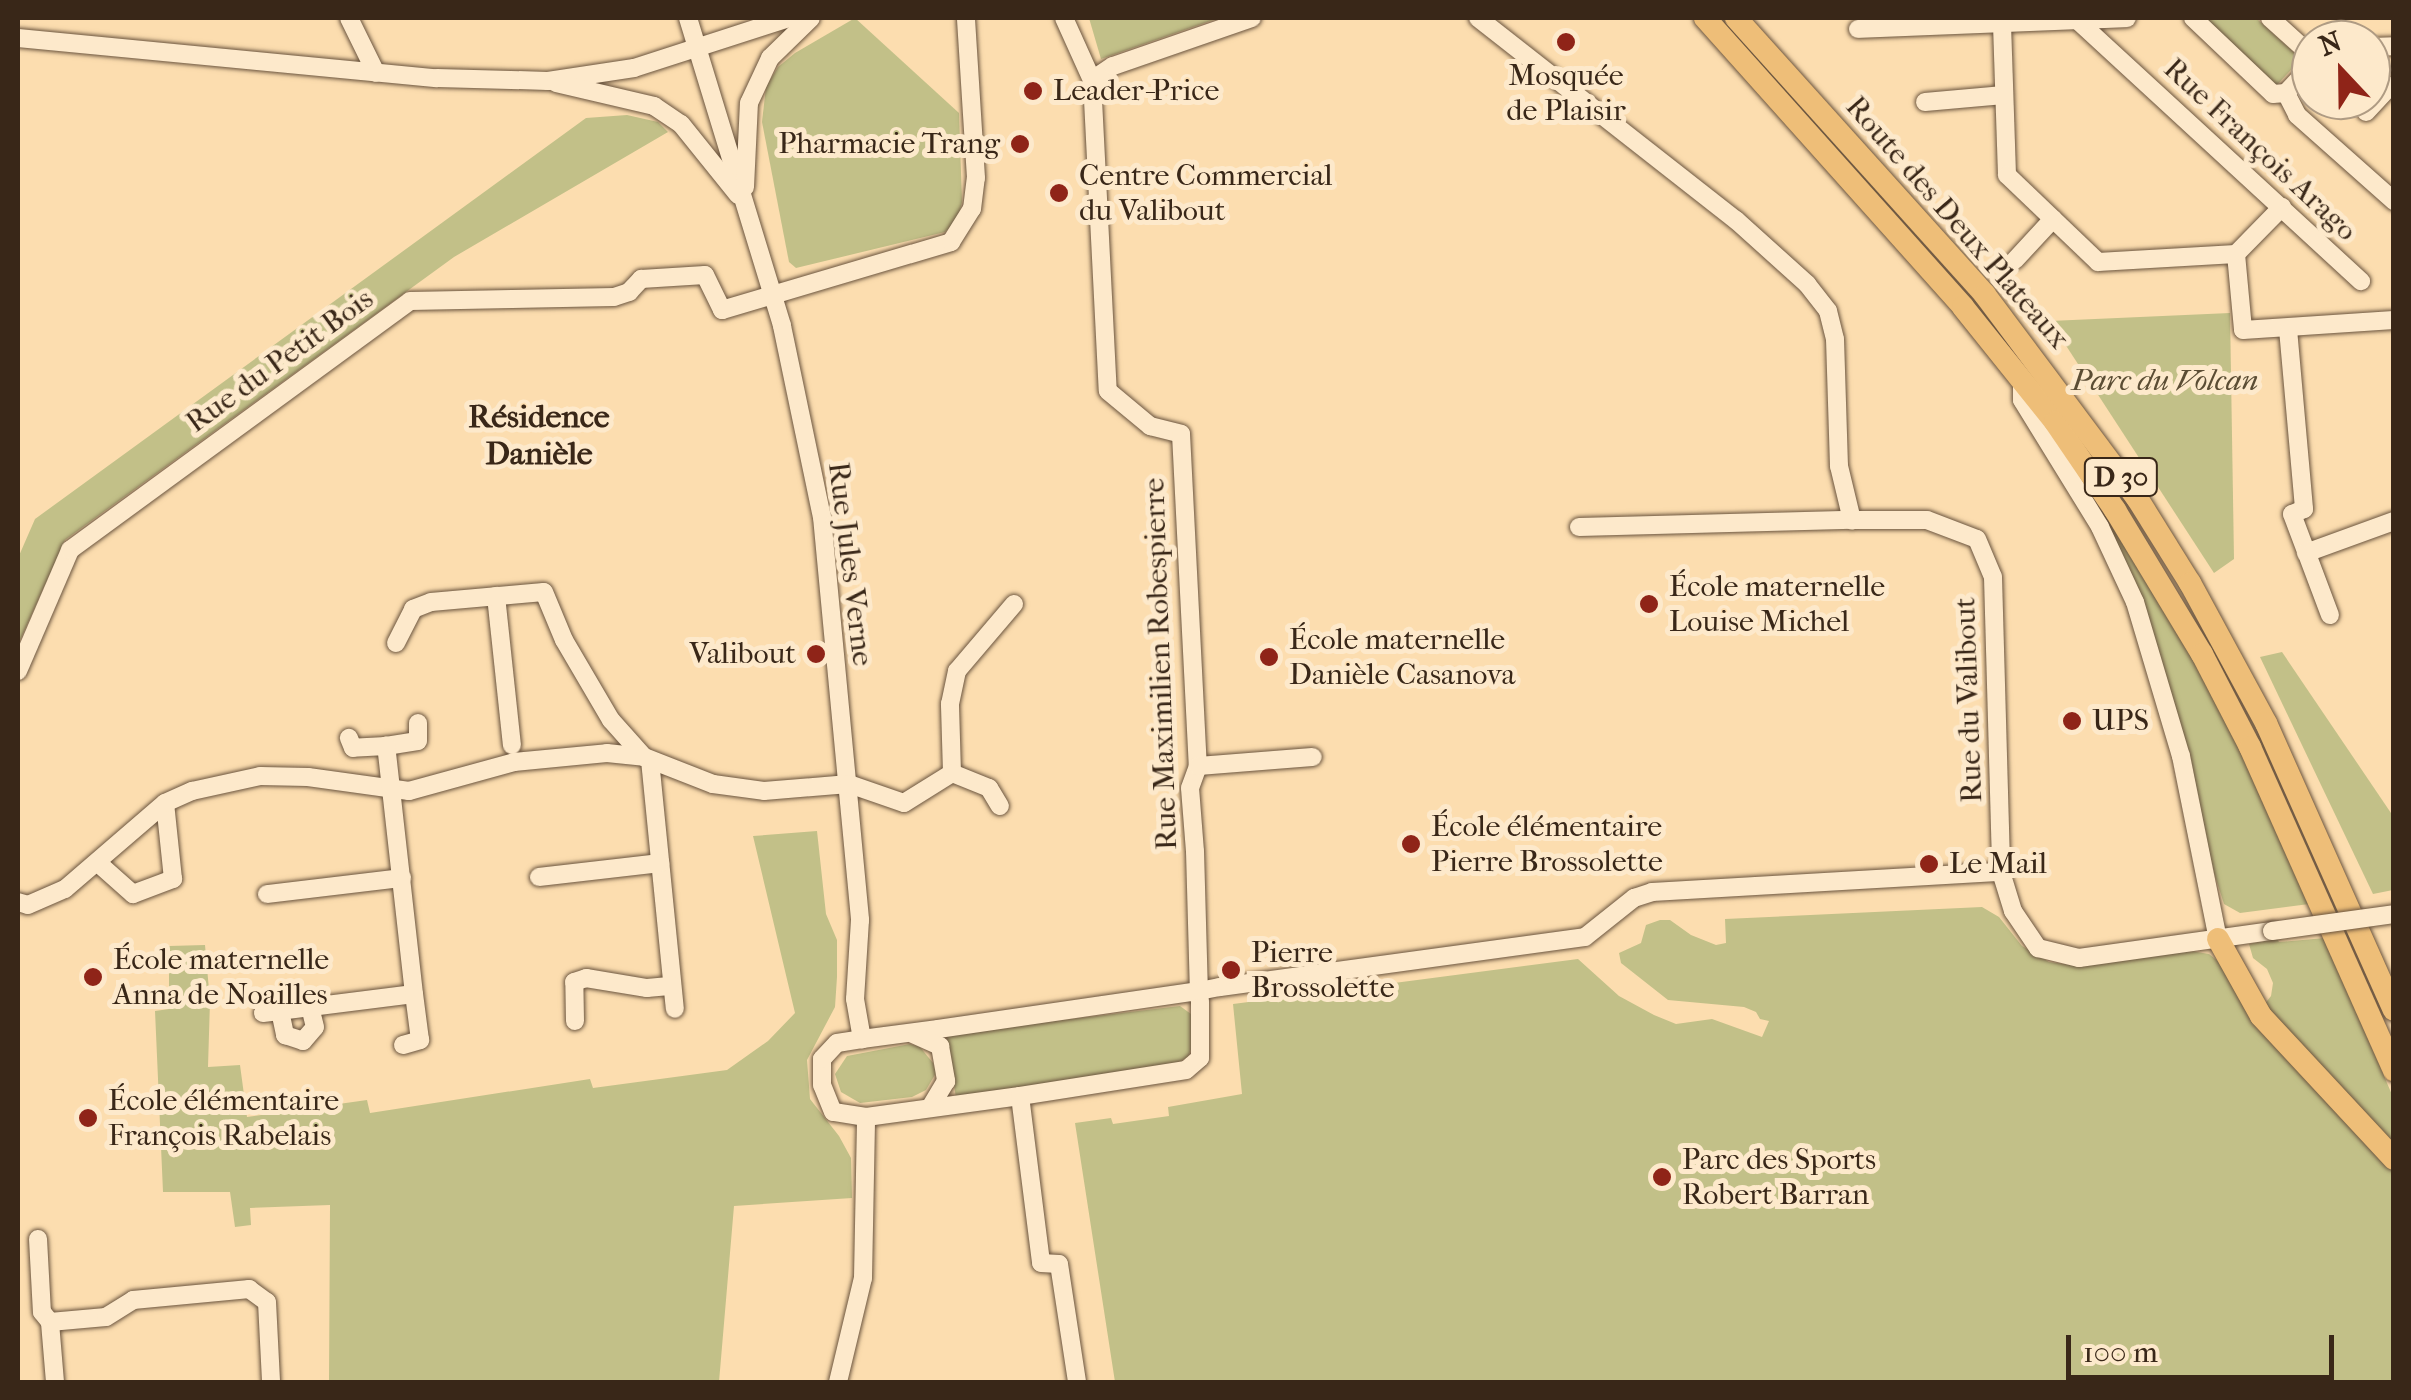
<!DOCTYPE html>
<meta charset="utf-8">
<style>
body{margin:0}
#map{position:relative;width:2411px;height:1400px;overflow:hidden;background:#fcddaf;font-family:"IM FELL French Canon",serif}
div>[style]{position:absolute}
[style*='--x']{left:calc(var(--x)*1px);top:calc(var(--y)*1px);width:calc(var(--w)*1px);rotate:calc(var(--a)*1deg)}
.green>*{inset:0;background:#c2c088}
.roads{filter:drop-shadow(0 0 2px #6a543e) drop-shadow(0 0 2px #6a543e)}
.minor>*{height:18px;margin:-9px;padding:0 9px;transform-origin:9px;border-radius:9px;background:#fde9cb}
.major>*{height:22px;margin:-11px;padding:0 11px;transform-origin:11px;border-radius:11px;background:#eebe78}
.bridges{filter:drop-shadow(0 0 2px #6a543e) drop-shadow(0 0 2px #6a543e)}
.minor-bridge>*{height:18px;margin:-9px;padding:0 9px;transform-origin:9px;border-radius:9px;background:#fde9cb}
.dots>*{width:28px;height:28px;translate:-50% -50%;box-sizing:border-box;border:5px solid #fde9cb;border-radius:50%}
span{translate:-50% -50%;white-space:nowrap;text-align:center;line-height:1.15;-webkit-text-stroke:10px #fde9cb;paint-order:stroke}
.shield-label span{padding:2px 8px;background:#fde9cb;border:2px solid;border-radius:8px;-webkit-text-stroke-width:0}
.shield-label{font-size:28px;color:#392718;font-weight:700}
.poi-label{font-size:30px;color:#392718}
.left{translate:0 -50%;text-align:left}
.right{translate:-100% -50%;text-align:right}
.street-label{font-size:30px;color:#392718}
.park-label{font-size:30px;color:#5b4d34;font-style:italic}
.neighbourhood-label{font-size:32px;color:#392718;font-weight:700}
.frame{position:absolute;inset:0;border:20px solid #392718;pointer-events:none}
.north{position:absolute;left:2291px;top:20px;width:100px;height:100px;box-sizing:border-box;background:#fde9cb;border:2px solid #af9b83;border-radius:50%;rotate:338deg;font-size:28px;font-weight:700;line-height:40px;text-align:center;color:#392718}
.north::after{content:'';display:block;margin:auto;width:35px;height:45px;background:#8f2418;clip-path:polygon(50% 0,100% 100%,50% 72%,0 100%)}
.scale{position:absolute;left:2066px;top:1335px;width:268px;height:45px;box-sizing:border-box;border:5px solid #392718;border-top:0;padding-left:12px;font-size:30px;line-height:35px;white-space:nowrap;color:#392718;-webkit-text-stroke:8px #fde9cb;paint-order:stroke}
</style>
<div id="map">
<div class="green">
<div style="clip-path:polygon(855px 18px,959px 113px,962px 202px,957px 221px,945px 232px,796px 268px,789px 262px,762px 122px,766px 87px,778px 67px,795px 53px)"></div>
<div style="clip-path:polygon(1089px 18px,1219px 18px,1101px 59px)"></div>
<div style="clip-path:polygon(2205px 18px,2256px 18px,2301px 59px,2275px 87px)"></div>
<div style="clip-path:polygon(627px 115px,658px 122px,668px 132px,454px 257px,65px 540px,18px 645px,18px 558px,35px 519px,586px 118px)"></div>
<div style="clip-path:polygon(2230px 313px,2234px 559px,2214px 573px,2050px 321px)"></div>
<div style="clip-path:polygon(2099px 505px,2180px 633px,2260px 787px,2309px 904px,2240px 913px,2224px 904px,2096px 506px)"></div>
<div style="clip-path:polygon(2282px 652px,2393px 816px,2393px 890px,2373px 894px,2260px 657px)"></div>
<div style="clip-path:polygon(817px 831px,826px 914px,837px 940px,837px 977px,835px 1007px,807px 1060px,810px 1099px,839px 1136px,851px 1158px,852px 1198px,734px 1206px,719px 1382px,329px 1382px,330px 1205px,250px 1208px,251px 1225px,235px 1227px,230px 1192px,163px 1192px,155px 1011px,169px 1009px,169px 946px,205px 945px,210px 1001px,208px 1067px,240px 1065px,247px 1117px,367px 1100px,370px 1113px,590px 1079px,593px 1088px,727px 1070px,768px 1041px,795px 1013px,753px 836px)"></div>
<div style="clip-path:polygon(1982px 907px,1999px 917px,2022px 946px,2049px 962px,2079px 966px,2191px 951px,2209px 954px,2224px 966px,2393px 1169px,2393px 1382px,1115px 1382px,1075px 1123px,1111px 1118px,1113px 1124px,1169px 1116px,1168px 1107px,1242px 1094px,1233px 1004px,1578px 959px,1619px 996px,1654px 1015px,1676px 1024px,1712px 1019px,1762px 1037px,1769px 1021px,1760px 1019px,1756px 1012px,1744px 1007px,1668px 1000px,1621px 963px,1619px 953px,1641px 943px,1646px 925px,1660px 920px,1670px 920px,1691px 935px,1716px 945px,1726px 943px,1725px 919px)"></div>
<div style="clip-path:polygon(2277px 938px,2279px 942px,2325px 938px,2393px 1097px,2393px 1150px,2263px 1006px,2271px 996px,2273px 983px,2267px 969px,2253px 958px,2249px 944px)"></div>
<div style="clip-path:polygon(1180px 1006px,1191px 1014px,1193px 1044px,1188px 1057px,1175px 1064px,956px 1098px,946px 1034px)"></div>
<div style="clip-path:polygon(910px 1044px,920px 1047px,933px 1063px,936px 1073px,926px 1090px,912px 1097px,860px 1103px,841px 1092px,835px 1074px,847px 1056px)"></div>
</div>
<div class="roads">
<div class="minor">
<div style="--x:349;--y:18;--w:61;--a:63.9"></div>
<div style="--x:688;--y:18;--w:322;--a:73"></div>
<div style="--x:782;--y:326;--w:195;--a:78.2"></div>
<div style="--x:822;--y:517;--w:405;--a:84.6"></div>
<div style="--x:860;--y:920;--w:79;--a:93.6"></div>
<div style="--x:855;--y:999;--w:41;--a:80.1"></div>
<div style="--x:1064;--y:18;--w:68;--a:65.7"></div>
<div style="--x:1092;--y:80;--w:311;--a:87.1"></div>
<div style="--x:1108;--y:391;--w:55;--a:39.8"></div>
<div style="--x:1150;--y:426;--w:32;--a:14"></div>
<div style="--x:1181;--y:434;--w:332;--a:87.1"></div>
<div style="--x:1198;--y:766;--w:23;--a:110"></div>
<div style="--x:1190;--y:788;--w:63;--a:85.5"></div>
<div style="--x:1195;--y:851;--w:140;--a:88.4"></div>
<div style="--x:1199;--y:991;--w:12;--a:85"></div>
<div style="--x:1200;--y:1003;--w:55;--a:90"></div>
<div style="--x:1200;--y:1058;--w:18;--a:139"></div>
<div style="--x:1186;--y:1070;--w:168;--a:171.1"></div>
<div style="--x:1020;--y:1096;--w:155;--a:172.2"></div>
<div style="--x:866;--y:1117;--w:33;--a:-171"></div>
<div style="--x:833;--y:1112;--w:29;--a:-112"></div>
<div style="--x:822;--y:1085;--w:26;--a:-90"></div>
<div style="--x:822;--y:1059;--w:22;--a:-47"></div>
<div style="--x:837;--y:1043;--w:25;--a:-9"></div>
<div style="--x:862;--y:1039;--w:77;--a:-7.5"></div>
<div style="--x:938;--y:1029;--w:264;--a:-8.3"></div>
<div style="--x:1199;--y:991;--w:21;--a:-11"></div>
<div style="--x:1220;--y:987;--w:368;--a:-7.8"></div>
<div style="--x:1585;--y:937;--w:63;--a:-38.5"></div>
<div style="--x:1634;--y:898;--w:19;--a:-18"></div>
<div style="--x:1652;--y:892;--w:350;--a:-3.3"></div>
<div style="--x:2001;--y:872;--w:41;--a:72.9"></div>
<div style="--x:2013;--y:911;--w:45;--a:56"></div>
<div style="--x:2038;--y:948;--w:42;--a:13.7"></div>
<div style="--x:2079;--y:958;--w:195;--a:-8"></div>
<div style="--x:1478;--y:18;--w:328;--a:38.1"></div>
<div style="--x:1736;--y:220;--w:96;--a:42"></div>
<div style="--x:1807;--y:284;--w:34;--a:52"></div>
<div style="--x:1828;--y:311;--w:29;--a:76"></div>
<div style="--x:1835;--y:339;--w:127;--a:88.2"></div>
<div style="--x:1839;--y:466;--w:56;--a:76.5"></div>
<div style="--x:1852;--y:520;--w:75;--a:0"></div>
<div style="--x:1927;--y:520;--w:53;--a:20.8"></div>
<div style="--x:1977;--y:539;--w:41;--a:67.2"></div>
<div style="--x:1993;--y:577;--w:295;--a:88.4"></div>
<div style="--x:2193;--y:18;--w:110;--a:43.5"></div>
<div style="--x:2273;--y:94;--w:13;--a:-4"></div>
<div style="--x:2270;--y:18;--w:55;--a:42.1"></div>
<div style="--x:2077;--y:20;--w:386;--a:42.6"></div>
<div style="--x:2002;--y:24;--w:151;--a:88.1"></div>
<div style="--x:2007;--y:175;--w:126;--a:43.7"></div>
<div style="--x:2098;--y:262;--w:138;--a:-3.3"></div>
<div style="--x:2236;--y:254;--w:66;--a:-45.6"></div>
<div style="--x:1858;--y:29;--w:269;--a:-2.3"></div>
<div style="--x:18;--y:38;--w:421;--a:5.5"></div>
<div style="--x:437;--y:78;--w:111;--a:1.5"></div>
<div style="--x:548;--y:81;--w:87;--a:-8.6"></div>
<div style="--x:634;--y:68;--w:163;--a:-17.9"></div>
<div style="--x:2371;--y:47;--w:23;--a:-2"></div>
<div style="--x:1092;--y:80;--w:25;--a:-34"></div>
<div style="--x:1113;--y:66;--w:147;--a:-19.1"></div>
<div style="--x:556;--y:83;--w:101;--a:13.2"></div>
<div style="--x:654;--y:106;--w:32;--a:34"></div>
<div style="--x:681;--y:124;--w:91;--a:51.2"></div>
<div style="--x:2286;--y:93;--w:25;--a:63"></div>
<div style="--x:2297;--y:115;--w:130;--a:41.6"></div>
<div style="--x:2286;--y:93;--w:37;--a:-47"></div>
<div style="--x:1925;--y:102;--w:79;--a:-5.1"></div>
<div style="--x:2366;--y:112;--w:35;--a:-47"></div>
<div style="--x:2390;--y:86;--w:5;--a:37"></div>
<div style="--x:745;--y:187;--w:84;--a:-87.3"></div>
<div style="--x:749;--y:103;--w:50;--a:-65"></div>
<div style="--x:770;--y:58;--w:57;--a:-44.3"></div>
<div style="--x:2236;--y:254;--w:76;--a:84.7"></div>
<div style="--x:2243;--y:330;--w:151;--a:-3.8"></div>
<div style="--x:2015;--y:260;--w:56;--a:-47.2"></div>
<div style="--x:2288;--y:329;--w:181;--a:84.9"></div>
<div style="--x:2304;--y:509;--w:13;--a:157"></div>
<div style="--x:2292;--y:514;--w:108;--a:69.4"></div>
<div style="--x:2022;--y:379;--w:21;--a:90"></div>
<div style="--x:2022;--y:400;--w:149;--a:58.4"></div>
<div style="--x:2100;--y:527;--w:83;--a:65"></div>
<div style="--x:2135;--y:602;--w:161;--a:73.4"></div>
<div style="--x:2181;--y:756;--w:187;--a:78.6"></div>
<div style="--x:1579;--y:527;--w:273;--a:-1.5"></div>
<div style="--x:2306;--y:553;--w:94;--a:-20"></div>
<div style="--x:496;--y:596;--w:150;--a:83.9"></div>
<div style="--x:396;--y:643;--w:38;--a:-63"></div>
<div style="--x:413;--y:609;--w:19;--a:-21"></div>
<div style="--x:431;--y:602;--w:113;--a:-5.1"></div>
<div style="--x:544;--y:592;--w:52;--a:67.4"></div>
<div style="--x:564;--y:640;--w:93;--a:59.6"></div>
<div style="--x:611;--y:720;--w:50;--a:48.3"></div>
<div style="--x:18;--y:671;--w:132;--a:-66.7"></div>
<div style="--x:70;--y:550;--w:421;--a:-36.2"></div>
<div style="--x:410;--y:301;--w:204;--a:-1.1"></div>
<div style="--x:614;--y:297;--w:16;--a:-18"></div>
<div style="--x:629;--y:292;--w:18;--a:-47"></div>
<div style="--x:641;--y:279;--w:64;--a:-3.6"></div>
<div style="--x:705;--y:275;--w:39;--a:64"></div>
<div style="--x:722;--y:310;--w:239;--a:-16.5"></div>
<div style="--x:951;--y:242;--w:39;--a:-58"></div>
<div style="--x:972;--y:209;--w:31;--a:-83"></div>
<div style="--x:976;--y:178;--w:160;--a:-93.6"></div>
<div style="--x:386;--y:746;--w:32;--a:-9"></div>
<div style="--x:418;--y:741;--w:18;--a:-90"></div>
<div style="--x:650;--y:760;--w:250;--a:84.3"></div>
<div style="--x:1198;--y:766;--w:115;--a:-4.5"></div>
<div style="--x:952;--y:773;--w:69;--a:-91.7"></div>
<div style="--x:950;--y:704;--w:34;--a:-78"></div>
<div style="--x:957;--y:671;--w:88;--a:-49.6"></div>
<div style="--x:98;--y:863;--w:47;--a:41.5"></div>
<div style="--x:133;--y:894;--w:43;--a:-20.6"></div>
<div style="--x:173;--y:879;--w:76;--a:-96"></div>
<div style="--x:539;--y:877;--w:122;--a:-6.6"></div>
<div style="--x:267;--y:894;--w:136;--a:-6.8"></div>
<div style="--x:18;--y:902;--w:10;--a:17"></div>
<div style="--x:28;--y:905;--w:40;--a:-23.4"></div>
<div style="--x:65;--y:889;--w:132;--a:-40.7"></div>
<div style="--x:165;--y:803;--w:30;--a:-24"></div>
<div style="--x:192;--y:791;--w:70;--a:-12.4"></div>
<div style="--x:260;--y:776;--w:48;--a:1.2"></div>
<div style="--x:308;--y:777;--w:102;--a:7.9"></div>
<div style="--x:409;--y:791;--w:109;--a:-15.4"></div>
<div style="--x:514;--y:762;--w:93;--a:-5.5"></div>
<div style="--x:607;--y:753;--w:37;--a:6"></div>
<div style="--x:644;--y:757;--w:74;--a:21.4"></div>
<div style="--x:713;--y:784;--w:51;--a:7.8"></div>
<div style="--x:764;--y:791;--w:85;--a:-4.7"></div>
<div style="--x:849;--y:784;--w:58;--a:19.1"></div>
<div style="--x:904;--y:803;--w:57;--a:-32"></div>
<div style="--x:952;--y:773;--w:40;--a:22"></div>
<div style="--x:989;--y:788;--w:21;--a:59"></div>
<div style="--x:280;--y:1011;--w:25;--a:78"></div>
<div style="--x:285;--y:1035;--w:19;--a:18"></div>
<div style="--x:303;--y:1041;--w:18;--a:-49"></div>
<div style="--x:315;--y:1027;--w:21;--a:-104"></div>
<div style="--x:263;--y:1013;--w:152;--a:-7.2"></div>
<div style="--x:414;--y:994;--w:250;--a:-96.4"></div>
<div style="--x:386;--y:746;--w:33;--a:177"></div>
<div style="--x:353;--y:748;--w:11;--a:-112"></div>
<div style="--x:575;--y:1021;--w:39;--a:-91"></div>
<div style="--x:574;--y:982;--w:13;--a:-18"></div>
<div style="--x:586;--y:978;--w:62;--a:9.3"></div>
<div style="--x:647;--y:988;--w:25;--a:-5"></div>
<div style="--x:913;--y:1034;--w:30;--a:24"></div>
<div style="--x:940;--y:1046;--w:36;--a:80"></div>
<div style="--x:946;--y:1081;--w:29;--a:121"></div>
<div style="--x:403;--y:1045;--w:18;--a:-16"></div>
<div style="--x:420;--y:1040;--w:46;--a:-97.4"></div>
<div style="--x:1020;--y:1096;--w:168;--a:82.8"></div>
<div style="--x:1041;--y:1263;--w:18;--a:3"></div>
<div style="--x:1059;--y:1264;--w:119;--a:81.3"></div>
<div style="--x:38;--y:1239;--w:73;--a:86.9"></div>
<div style="--x:42;--y:1312;--w:13;--a:51"></div>
<div style="--x:55;--y:1382;--w:60;--a:-94.8"></div>
<div style="--x:50;--y:1322;--w:56;--a:-5.1"></div>
<div style="--x:106;--y:1317;--w:32;--a:-32"></div>
<div style="--x:133;--y:1300;--w:117;--a:-5.4"></div>
<div style="--x:249;--y:1289;--w:22;--a:36"></div>
<div style="--x:267;--y:1302;--w:80;--a:87.1"></div>
<div style="--x:838;--y:1382;--w:107;--a:-76.5"></div>
<div style="--x:863;--y:1278;--w:161;--a:-88.9"></div>
</div>
<div class="major">
<div style="--x:1705;--y:18;--w:387;--a:48.2"></div>
<div style="--x:1963;--y:307;--w:147;--a:51.3"></div>
<div style="--x:2055;--y:422;--w:107;--a:55.7"></div>
<div style="--x:2115;--y:510;--w:168;--a:58.9"></div>
<div style="--x:2202;--y:654;--w:105;--a:62.7"></div>
<div style="--x:2250;--y:747;--w:354;--a:66"></div>
<div style="--x:1736;--y:18;--w:372;--a:48"></div>
<div style="--x:1985;--y:295;--w:254;--a:53.2"></div>
<div style="--x:2137;--y:498;--w:100;--a:58.1"></div>
<div style="--x:2190;--y:583;--w:159;--a:61.5"></div>
<div style="--x:2266;--y:723;--w:314;--a:66"></div>
<div style="--x:2218;--y:939;--w:88;--a:60.8"></div>
<div style="--x:2261;--y:1016;--w:195;--a:47.1"></div>
</div>
</div>
<div class="bridges">
<div class="minor-bridge">
<div style="--x:2272;--y:931;--w:123;--a:-7.9"></div>
</div>
</div>
<div class="dots">
<div style="left:1566px;top:42px;background:#8f2418"></div>
<div style="left:1033px;top:91px;background:#8f2418"></div>
<div style="left:1020px;top:144px;background:#8f2418"></div>
<div style="left:1059px;top:193px;background:#8f2418"></div>
<div style="left:1649px;top:604px;background:#8f2418"></div>
<div style="left:816px;top:654px;background:#8f2418"></div>
<div style="left:1269px;top:657px;background:#8f2418"></div>
<div style="left:2072px;top:721px;background:#8f2418"></div>
<div style="left:1411px;top:844px;background:#8f2418"></div>
<div style="left:1929px;top:864px;background:#8f2418"></div>
<div style="left:1231px;top:970px;background:#8f2418"></div>
<div style="left:93px;top:977px;background:#8f2418"></div>
<div style="left:88px;top:1118px;background:#8f2418"></div>
<div style="left:1662px;top:1177px;background:#8f2418"></div>
</div>
<div class="shield-label">
<span style="left:2121px;top:477px">D 30</span>
</div>
<div class="poi-label">
<span style="left:1566px;top:93px">Mosquée<br>de Plaisir</span>
<span class="left" style="left:1053px;top:91px">Leader-Price</span>
<span class="right" style="left:1000px;top:144px">Pharmacie Trang</span>
<span class="left" style="left:1079px;top:193px">Centre Commercial<br>du Valibout</span>
<span class="left" style="left:1669px;top:604px">École maternelle<br>Louise Michel</span>
<span class="left" style="left:1289px;top:657px">École maternelle<br>Danièle Casanova</span>
<span class="right" style="left:796px;top:654px">Valibout</span>
<span class="left" style="left:2092px;top:721px">UPS</span>
<span class="left" style="left:1431px;top:844px">École élémentaire<br>Pierre Brossolette</span>
<span class="left" style="left:1949px;top:864px">Le Mail</span>
<span class="left" style="left:1251px;top:970px">Pierre<br>Brossolette</span>
<span class="left" style="left:113px;top:977px">École maternelle<br>Anna de Noailles</span>
<span class="left" style="left:108px;top:1118px">École élémentaire<br>François Rabelais</span>
<span class="left" style="left:1682px;top:1177px">Parc des Sports<br>Robert Barran</span>
</div>
<div class="street-label">
<span style="left:2260px;top:150px;rotate:43deg">Rue François Arago</span>
<span style="left:1957px;top:223px;rotate:49deg">Route des Deux Plateaux</span>
<span style="left:280px;top:361px;rotate:-36deg">Rue du Petit Bois</span>
<span style="left:850px;top:564px;rotate:83deg">Rue Jules Verne</span>
<span style="left:1161px;top:664px;rotate:-92deg">Rue Maximilien Robespierre</span>
<span style="left:1969px;top:700px;rotate:-92deg">Rue du Valibout</span>
</div>
<div class="park-label">
<span style="left:2165px;top:381px">Parc du Volcan</span>
</div>
<div class="neighbourhood-label">
<span style="left:539px;top:436px">Résidence<br>Danièle</span>
</div>
<div class="frame"></div>
<div class="north">N</div>
<div class="scale">100 m</div>
</div>
